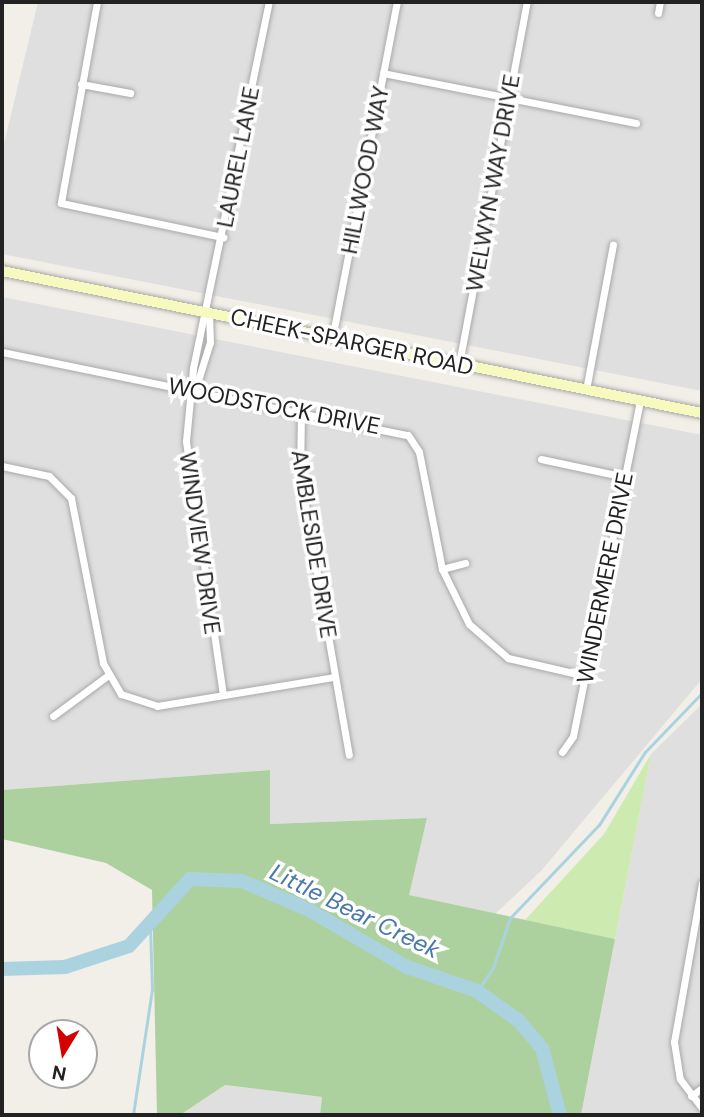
<!DOCTYPE html>
<style>
body{margin:0}
#map{position:relative;width:704px;height:1117px;overflow:hidden;background:#f2efe9;font-family:"DM Sans",sans-serif}
div>[style]{position:absolute}
[style*='--x']{left:calc(var(--x)*1px);top:calc(var(--y)*1px);width:calc(var(--w)*1px);rotate:calc(var(--a)*1deg)}
.residential>*{inset:0;background:#e0dfdf}
.grass>*{inset:0;background:#cdebb0}
.forest>*{inset:0;background:#add19e}
.stream>*{height:2.5px;margin:-1.25px;padding:0 1.25px;transform-origin:1.25px;border-radius:1.25px;background:#aad3df}
.river>*{height:14px;margin:-7px;padding:0 7px;transform-origin:7px;border-radius:7px;background:#aad3df}
.roads{filter:drop-shadow(0 0 2px #a9a9a9) drop-shadow(0 0 2px #a9a9a9)}
.street>*{height:7px;margin:-3.5px;padding:0 3.5px;transform-origin:3.5px;border-radius:3.5px;background:#fff}
.secondary>*{height:10px;margin:-5px;padding:0 5px;transform-origin:5px;border-radius:5px;background:#f7fabf}
span{translate:-50% -50%;white-space:nowrap;text-align:center;line-height:1.15;-webkit-text-stroke:7px #fff;paint-order:stroke}
.street-label{font-size:23px;color:#222}
.water-label{font-size:24px;color:#4a7aab;font-style:italic}
.frame{position:absolute;inset:0;border:4px solid #222;pointer-events:none}
.north{position:absolute;left:28px;top:1019px;width:70px;height:70px;box-sizing:border-box;background:#fff;border:2px solid #a7a7a7;border-radius:50%;rotate:191deg;font-size:19px;font-weight:700;line-height:28px;text-align:center;color:#222}
.north::after{content:'';display:block;margin:auto;width:24px;height:32px;background:#d40000;clip-path:polygon(50% 0,100% 100%,50% 72%,0 100%)}
</style>
<div id="map">
<div class="residential">
<div style="clip-path:polygon(38px 2px,702px 2px,702px 391px,2px 254px,2px 152px)"></div>
<div style="clip-path:polygon(2px 297px,702px 435px,702px 679px,541px 871px,495px 914px,408px 895px,427px 818px,269px 824px,269px 770px,2px 790px)"></div>
<div style="clip-path:polygon(702px 704px,702px 1115px,581px 1115px,651px 754px)"></div>
<div style="clip-path:polygon(225px 1085px,322px 1097px,320px 1115px,180px 1115px)"></div>
</div>
<div class="grass">
<div style="clip-path:polygon(651px 754px,615px 939px,525px 920px,604px 834px)"></div>
</div>
<div class="forest">
<div style="clip-path:polygon(270px 770px,270px 824px,427px 818px,409px 895px,615px 939px,581px 1115px,320px 1115px,322px 1097px,225px 1085px,180px 1115px,157px 1115px,152px 890px,106px 863px,2px 839px,2px 790px)"></div>
</div>
<div class="stream">
<div style="--x:477;--y:991;--w:28;--a:-55"></div>
<div style="--x:493;--y:968;--w:53;--a:-71.2"></div>
<div style="--x:510;--y:918;--w:129;--a:-46.3"></div>
<div style="--x:599;--y:825;--w:86;--a:-57.8"></div>
<div style="--x:645;--y:752;--w:82;--a:-46"></div>
<div style="--x:133;--y:1115;--w:126;--a:-81.4"></div>
<div style="--x:152;--y:990;--w:65;--a:-91.8"></div>
</div>
<div class="river">
<div style="--x:2;--y:969;--w:63;--a:-1.8"></div>
<div style="--x:65;--y:967;--w:67;--a:-18.2"></div>
<div style="--x:129;--y:946;--w:91;--a:-47.7"></div>
<div style="--x:190;--y:879;--w:52;--a:2.2"></div>
<div style="--x:242;--y:881;--w:75;--a:23.5"></div>
<div style="--x:311;--y:911;--w:111;--a:30.3"></div>
<div style="--x:407;--y:967;--w:74;--a:18.9"></div>
<div style="--x:477;--y:991;--w:52;--a:35.5"></div>
<div style="--x:519;--y:1021;--w:35;--a:50"></div>
<div style="--x:542;--y:1048;--w:69;--a:75"></div>
</div>
<div class="roads">
<div class="street">
<div style="--x:97;--y:2;--w:204;--a:100.2"></div>
<div style="--x:61;--y:203;--w:166;--a:11.9"></div>
<div style="--x:658;--y:13;--w:11;--a:-80"></div>
<div style="--x:383;--y:73;--w:258;--a:11.2"></div>
<div style="--x:81;--y:84;--w:50;--a:10.4"></div>
<div style="--x:332;--y:339;--w:343;--a:-79.1"></div>
<div style="--x:2;--y:352;--w:414;--a:11.6"></div>
<div style="--x:408;--y:435;--w:20;--a:57"></div>
<div style="--x:419;--y:452;--w:119;--a:78.9"></div>
<div style="--x:442;--y:569;--w:61;--a:63.9"></div>
<div style="--x:469;--y:624;--w:52;--a:41.1"></div>
<div style="--x:508;--y:658;--w:80;--a:13"></div>
<div style="--x:459;--y:364;--w:368;--a:-79.4"></div>
<div style="--x:195;--y:390;--w:50;--a:-72.6"></div>
<div style="--x:210;--y:342;--w:25;--a:-92"></div>
<div style="--x:586;--y:390;--w:148;--a:-79.5"></div>
<div style="--x:301;--y:412;--w:63;--a:90.9"></div>
<div style="--x:300;--y:475;--w:284;--a:80.1"></div>
<div style="--x:541;--y:459;--w:86;--a:12.1"></div>
<div style="--x:2;--y:466;--w:48;--a:12"></div>
<div style="--x:49;--y:476;--w:31;--a:45"></div>
<div style="--x:71;--y:498;--w:168;--a:79"></div>
<div style="--x:103;--y:663;--w:36;--a:60"></div>
<div style="--x:121;--y:694;--w:38;--a:18"></div>
<div style="--x:157;--y:706;--w:180;--a:-9.3"></div>
<div style="--x:442;--y:569;--w:24;--a:-15"></div>
<div style="--x:223;--y:695;--w:257;--a:-98.3"></div>
<div style="--x:186;--y:441;--w:73;--a:-84.5"></div>
<div style="--x:193;--y:368;--w:374;--a:-78.3"></div>
<div style="--x:53;--y:716;--w:67;--a:-36.5"></div>
<div style="--x:562;--y:752;--w:19;--a:-55"></div>
<div style="--x:573;--y:736;--w:342;--a:-78.7"></div>
<div style="--x:702;--y:883;--w:161;--a:100"></div>
<div style="--x:674;--y:1042;--w:37;--a:81"></div>
<div style="--x:680;--y:1079;--w:36;--a:53"></div>
<div style="--x:691;--y:1096;--w:14;--a:-36"></div>
</div>
<div class="secondary">
<div style="--x:2;--y:271;--w:714;--a:11.47"></div>
</div>
</div>
<div class="street-label">
<span style="left:238px;top:157px;rotate:-79deg">LAUREL LANE</span>
<span style="left:365px;top:170px;rotate:-79deg">HILLWOOD WAY</span>
<span style="left:493px;top:183px;rotate:-80deg">WELWYN WAY DRIVE</span>
<span style="left:352px;top:342px;rotate:12deg">CHEEK-SPARGER ROAD</span>
<span style="left:274px;top:406px;rotate:11deg">WOODSTOCK DRIVE</span>
<span style="left:200px;top:543px;rotate:82deg">WINDVIEW DRIVE</span>
<span style="left:314px;top:544px;rotate:81deg">AMBLESIDE DRIVE</span>
<span style="left:605px;top:578px;rotate:-79deg">WINDERMERE DRIVE</span>
</div>
<div class="water-label">
<span style="left:355px;top:911px;rotate:26deg">Little Bear Creek</span>
</div>
<div class="frame"></div>
<div class="north">N</div>
</div>
